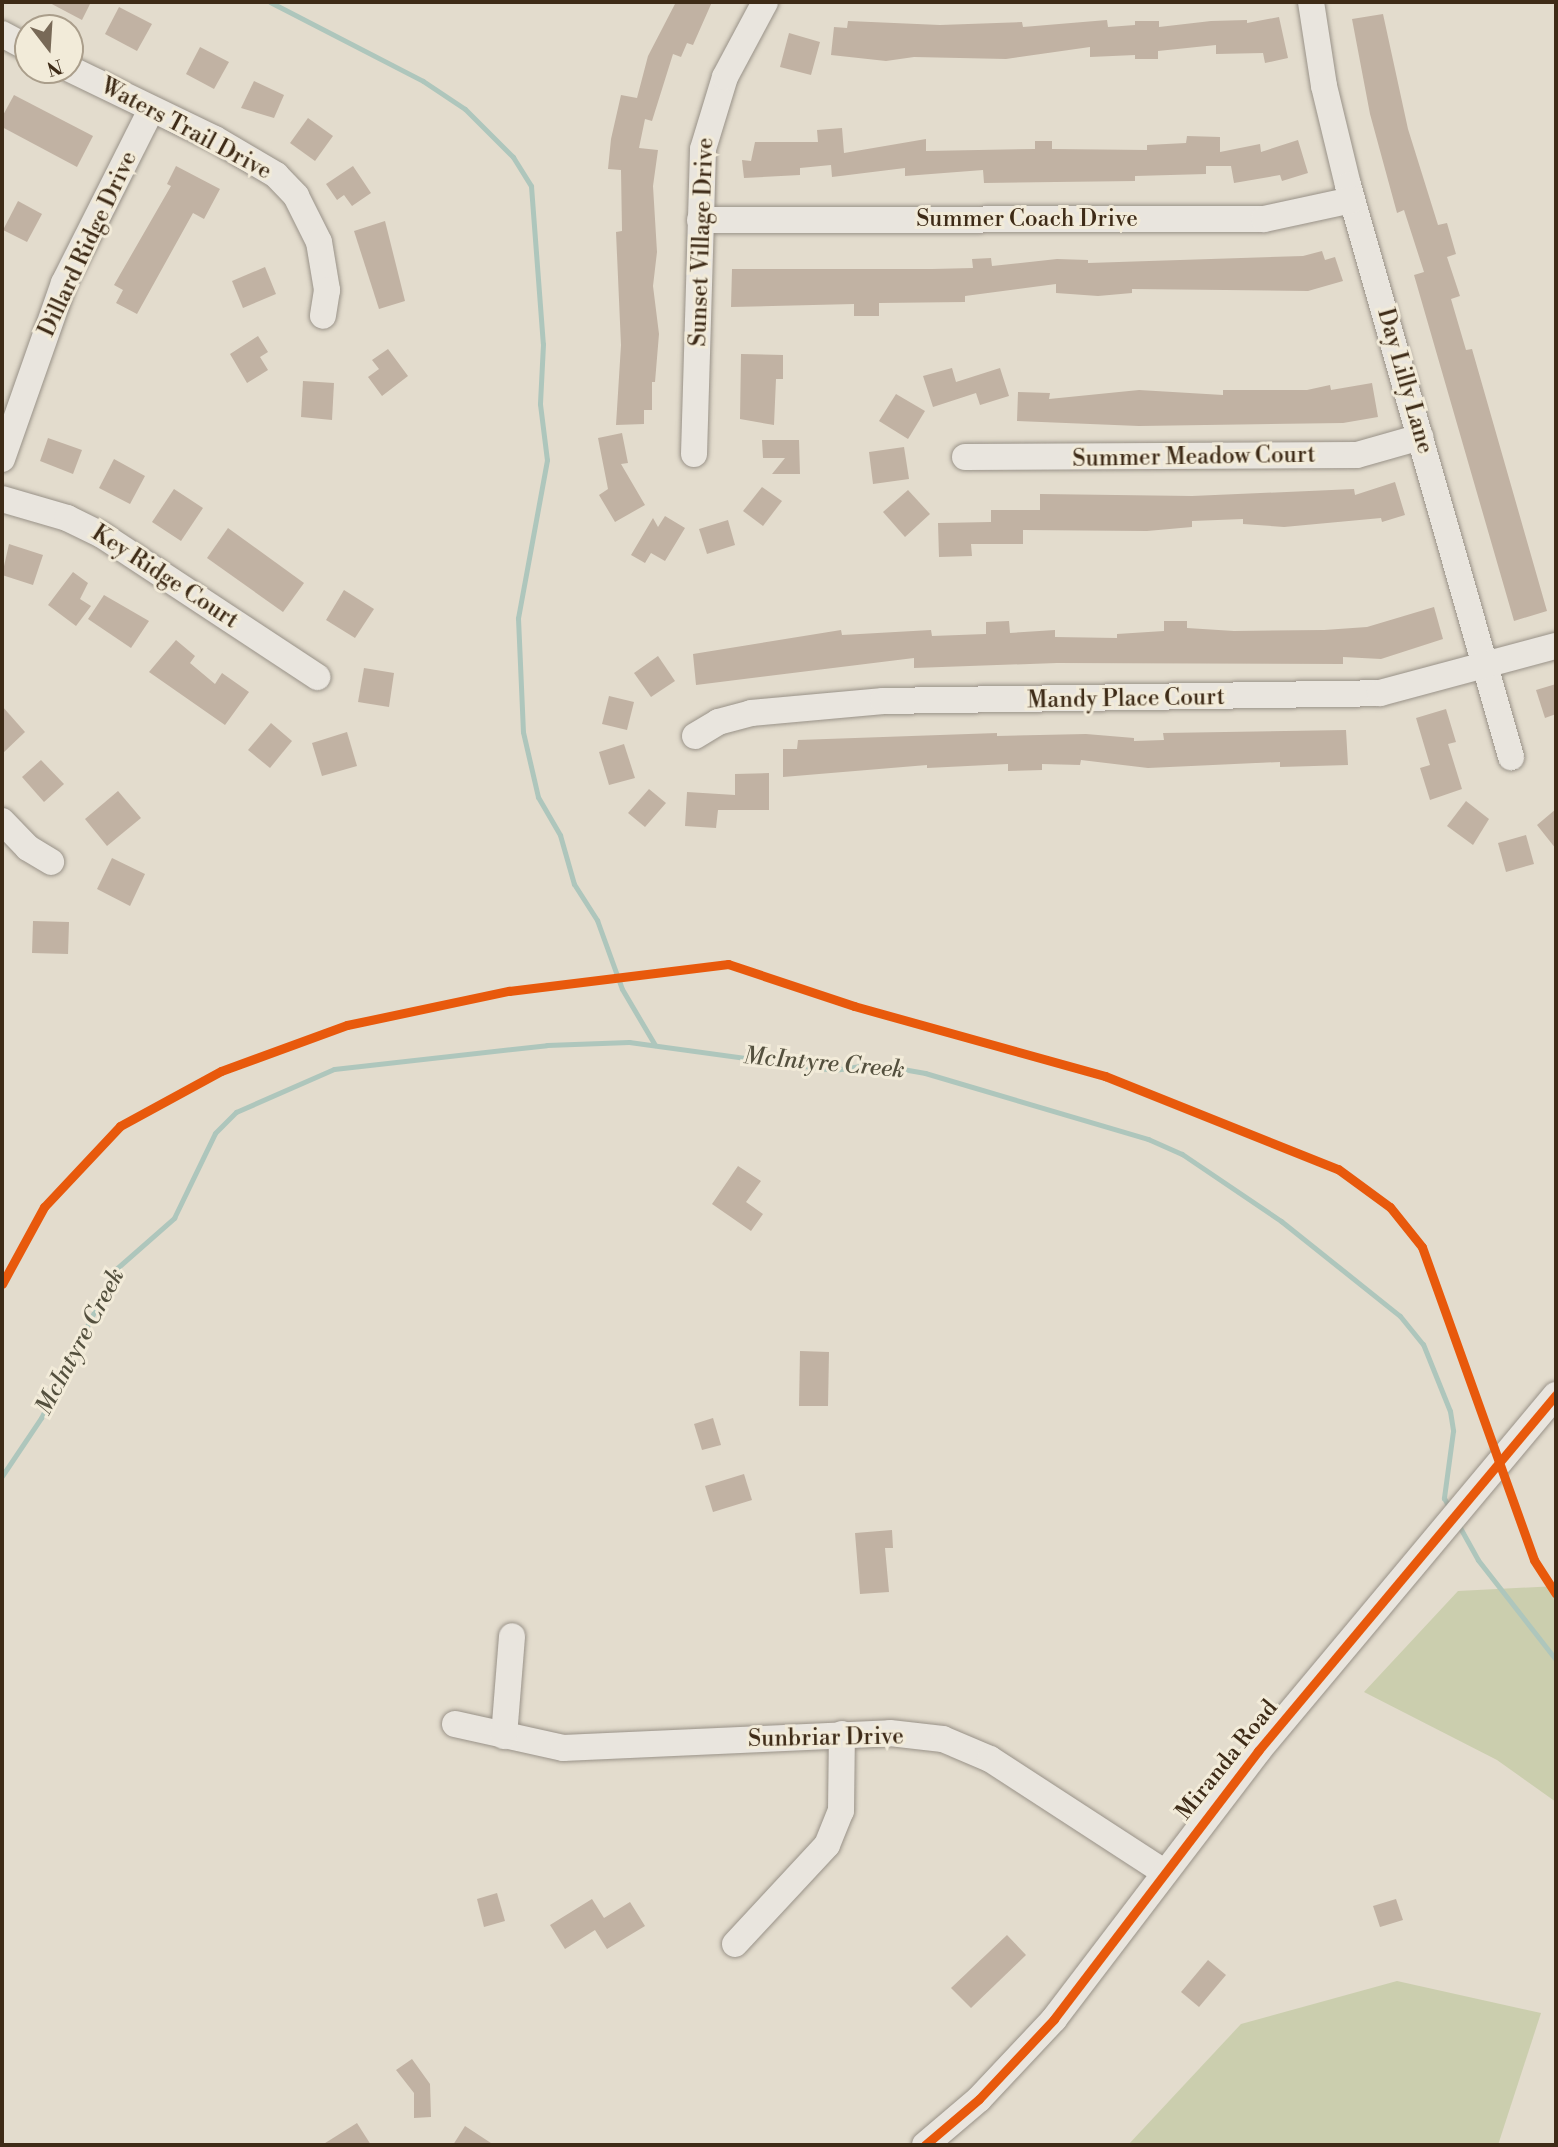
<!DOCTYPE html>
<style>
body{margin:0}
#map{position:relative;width:1558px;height:2147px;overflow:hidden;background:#e3dccd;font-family:"Libre Bodoni",serif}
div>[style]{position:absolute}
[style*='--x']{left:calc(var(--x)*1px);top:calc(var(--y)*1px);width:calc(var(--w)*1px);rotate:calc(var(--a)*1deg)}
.green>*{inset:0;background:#cbceae}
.stream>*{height:5px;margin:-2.5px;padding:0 2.5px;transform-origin:2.5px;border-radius:2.5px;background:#aec6bc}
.building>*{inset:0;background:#c1b2a3}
.roads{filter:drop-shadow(0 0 2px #999288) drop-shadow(0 0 2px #999288)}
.minor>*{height:26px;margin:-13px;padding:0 13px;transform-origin:13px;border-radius:13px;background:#e9e5de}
.cycleway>*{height:9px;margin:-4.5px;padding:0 4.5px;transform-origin:4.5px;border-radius:4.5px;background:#e8590c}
span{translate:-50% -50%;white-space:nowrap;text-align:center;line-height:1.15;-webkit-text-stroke:6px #f2ebd9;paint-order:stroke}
.street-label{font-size:23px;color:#3e2b17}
.water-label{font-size:24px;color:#54503e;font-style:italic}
.frame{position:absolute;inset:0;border:4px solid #3e2b17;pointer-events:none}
.north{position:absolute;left:14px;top:14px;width:70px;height:70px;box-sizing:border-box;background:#f2ebd9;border:2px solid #aa9e8b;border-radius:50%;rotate:163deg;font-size:19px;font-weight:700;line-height:28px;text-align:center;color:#3e2b17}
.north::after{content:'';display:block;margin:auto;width:24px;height:32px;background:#786957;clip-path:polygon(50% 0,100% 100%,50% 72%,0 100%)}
</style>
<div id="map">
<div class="green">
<div style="clip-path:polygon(1556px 1586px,1556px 1802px,1497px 1760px,1364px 1692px,1458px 1591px)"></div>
<div style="clip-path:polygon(1397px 1981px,1541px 2013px,1498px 2145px,1128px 2145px,1241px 2024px)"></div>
</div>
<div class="stream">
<div style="--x:270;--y:2;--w:172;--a:27.3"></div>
<div style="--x:423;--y:81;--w:50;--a:33.7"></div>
<div style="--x:465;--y:109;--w:68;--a:45"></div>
<div style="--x:513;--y:157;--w:34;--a:58"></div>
<div style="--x:531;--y:186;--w:158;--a:85.7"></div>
<div style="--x:543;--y:344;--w:60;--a:92.9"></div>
<div style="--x:540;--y:404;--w:56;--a:82.9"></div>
<div style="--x:547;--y:460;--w:161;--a:100.4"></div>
<div style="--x:518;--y:618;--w:114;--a:87.5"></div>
<div style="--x:523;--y:732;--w:67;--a:77"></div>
<div style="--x:538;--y:797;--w:44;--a:59.9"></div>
<div style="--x:560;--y:835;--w:51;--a:74.1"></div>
<div style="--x:574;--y:884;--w:43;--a:57.4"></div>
<div style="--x:597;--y:920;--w:73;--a:70.1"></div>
<div style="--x:622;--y:989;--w:65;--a:59.5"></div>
<div style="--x:2;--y:1476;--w:70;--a:-56.1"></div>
<div style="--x:41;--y:1418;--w:165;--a:-63.4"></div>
<div style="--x:115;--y:1270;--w:79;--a:-41.4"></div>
<div style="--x:174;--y:1218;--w:94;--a:-64.2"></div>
<div style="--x:215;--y:1133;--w:30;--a:-45"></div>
<div style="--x:236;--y:1112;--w:107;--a:-23.7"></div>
<div style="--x:334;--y:1069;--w:214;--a:-6.4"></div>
<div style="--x:547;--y:1045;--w:82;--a:-2.1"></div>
<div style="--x:629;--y:1042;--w:207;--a:7.8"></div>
<div style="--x:834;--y:1070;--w:40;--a:-8.5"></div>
<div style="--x:874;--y:1064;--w:52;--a:10"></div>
<div style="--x:925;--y:1073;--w:233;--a:16.5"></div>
<div style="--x:1148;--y:1139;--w:37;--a:24"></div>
<div style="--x:1182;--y:1154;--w:120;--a:34.1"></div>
<div style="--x:1281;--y:1221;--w:152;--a:38.6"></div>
<div style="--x:1400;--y:1316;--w:36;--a:51"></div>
<div style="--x:1423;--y:1344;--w:72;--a:68.1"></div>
<div style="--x:1450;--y:1411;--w:20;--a:81"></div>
<div style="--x:1453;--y:1431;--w:68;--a:97.7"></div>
<div style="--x:1444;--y:1498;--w:13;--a:61"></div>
<div style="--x:1458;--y:1524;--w:41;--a:60.9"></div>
<div style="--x:1478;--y:1560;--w:127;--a:52"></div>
</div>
<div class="building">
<div style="clip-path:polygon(48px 2px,91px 2px,82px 20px)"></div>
<div style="clip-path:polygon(676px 2px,712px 2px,693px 45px,687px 43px,681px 57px,673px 54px,652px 121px,645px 119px,639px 148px,658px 150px,653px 186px,657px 252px,653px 286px,659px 334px,655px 382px,652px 382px,652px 410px,644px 410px,644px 424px,616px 425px,621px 345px,616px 232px,622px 231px,621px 170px,608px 169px,611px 139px,621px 95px,637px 98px,648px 56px)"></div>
<div style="clip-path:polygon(119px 7px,152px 24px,137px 51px,105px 34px)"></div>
<div style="clip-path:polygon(1383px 14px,1408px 129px,1438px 225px,1447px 223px,1456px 254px,1447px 257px,1460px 296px,1451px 299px,1466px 350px,1472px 349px,1547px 611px,1514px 621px,1414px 275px,1424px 272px,1404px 210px,1397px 213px,1370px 114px,1352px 19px)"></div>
<div style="clip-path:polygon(1279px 17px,1288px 58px,1265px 63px,1263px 53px,1216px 54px,1216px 45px,1158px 51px,1158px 59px,1135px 59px,1135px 55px,1090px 57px,1090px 47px,1006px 59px,914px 57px,886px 61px,831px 55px,834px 27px,847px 28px,848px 21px,940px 25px,1022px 22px,1023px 27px,1107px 20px,1108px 27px,1135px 25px,1135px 21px,1159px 21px,1159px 27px,1211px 21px,1247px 20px,1247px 23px)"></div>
<div style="clip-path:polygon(789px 33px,820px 42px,811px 75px,780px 67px)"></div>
<div style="clip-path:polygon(200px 47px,229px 62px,214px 89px,186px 74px)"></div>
<div style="clip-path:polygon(254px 81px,284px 95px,274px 118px,241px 108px)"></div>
<div style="clip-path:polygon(14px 95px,93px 136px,77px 167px,2px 127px,2px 117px)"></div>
<div style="clip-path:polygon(308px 118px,333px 136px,315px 161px,290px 143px)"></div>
<div style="clip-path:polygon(842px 128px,844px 153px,926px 139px,926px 151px,1035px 149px,1035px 141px,1052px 141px,1052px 149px,1147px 150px,1147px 145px,1186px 143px,1187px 136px,1220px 137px,1220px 152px,1260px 144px,1261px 152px,1298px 140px,1308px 173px,1282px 181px,1280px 175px,1234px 183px,1231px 166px,1206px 166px,1206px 174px,1135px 176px,1135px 181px,984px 183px,983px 170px,905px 176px,905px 168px,832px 177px,831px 165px,800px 168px,800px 175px,744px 178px,742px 160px,751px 161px,755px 142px,818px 142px,817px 130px)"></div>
<div style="clip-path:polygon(176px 166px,220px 189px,204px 219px,193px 213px,137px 314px,116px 303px,123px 290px,114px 285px,171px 186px,167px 184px)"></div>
<div style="clip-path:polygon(353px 166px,371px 193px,352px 206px,344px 195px,337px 200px,326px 184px)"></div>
<div style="clip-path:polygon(18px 201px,42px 214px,27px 242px,3px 230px)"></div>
<div style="clip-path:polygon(385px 221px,405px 301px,379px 309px,354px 231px)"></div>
<div style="clip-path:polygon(1322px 251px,1325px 260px,1335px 257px,1343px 281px,1308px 291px,1132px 289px,1132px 293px,1098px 296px,1056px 293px,1056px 284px,965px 296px,965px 302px,879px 303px,879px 316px,854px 316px,854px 304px,731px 307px,732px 269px,932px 269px,973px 268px,972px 259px,991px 258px,992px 266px,1057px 259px,1088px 260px,1088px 263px,1303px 256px)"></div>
<div style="clip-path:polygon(265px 267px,276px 294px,243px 308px,232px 281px)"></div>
<div style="clip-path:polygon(258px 336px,268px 352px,260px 357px,268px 370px,247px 383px,230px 354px)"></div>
<div style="clip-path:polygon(388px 349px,408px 376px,382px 396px,368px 377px,379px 369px,372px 360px)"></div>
<div style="clip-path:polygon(741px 354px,783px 355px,783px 379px,776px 379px,774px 425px,740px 419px)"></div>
<div style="clip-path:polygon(952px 368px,956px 382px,1000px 368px,1009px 396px,980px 405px,976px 393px,933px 407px,923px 376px)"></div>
<div style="clip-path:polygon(303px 381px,334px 383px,332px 420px,301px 417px)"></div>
<div style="clip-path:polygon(1372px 383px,1378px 417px,1343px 423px,1139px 426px,1017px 421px,1018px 392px,1050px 393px,1049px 399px,1139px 390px,1223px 395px,1223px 390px,1307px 390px,1330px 385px,1331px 390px)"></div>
<div style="clip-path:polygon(896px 394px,925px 411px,908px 439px,879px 421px)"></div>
<div style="clip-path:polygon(622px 433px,628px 463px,621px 464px,645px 505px,615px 522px,599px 495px,608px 489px,598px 438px)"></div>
<div style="clip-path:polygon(48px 438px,82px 450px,73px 474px,40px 461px)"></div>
<div style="clip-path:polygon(762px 440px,799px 440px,800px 474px,772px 474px,785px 458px,763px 458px)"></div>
<div style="clip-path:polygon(904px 447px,909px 479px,873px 484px,869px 452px)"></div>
<div style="clip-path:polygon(114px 459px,145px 476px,130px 504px,99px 488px)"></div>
<div style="clip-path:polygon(1395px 482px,1405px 515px,1382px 522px,1381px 518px,1284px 527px,1243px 524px,1243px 519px,1192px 521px,1192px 527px,1147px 531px,1023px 530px,1023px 544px,971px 544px,972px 556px,939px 557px,938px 523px,991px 522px,991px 510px,1040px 510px,1040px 494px,1192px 496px,1354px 489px,1355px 495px)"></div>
<div style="clip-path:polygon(762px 487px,782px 501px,763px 526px,743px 511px)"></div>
<div style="clip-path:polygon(174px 489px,203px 508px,181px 541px,152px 522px)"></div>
<div style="clip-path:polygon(908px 490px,930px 514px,905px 537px,883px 512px)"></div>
<div style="clip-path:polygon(665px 516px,685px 528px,665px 561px,651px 553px,645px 563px,631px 555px,653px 518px,658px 527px)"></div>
<div style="clip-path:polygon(728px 520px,735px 545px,707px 554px,699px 529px)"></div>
<div style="clip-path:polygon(228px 528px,304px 583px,283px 612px,207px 558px)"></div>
<div style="clip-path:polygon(9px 544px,43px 555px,33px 585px,2px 575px)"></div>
<div style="clip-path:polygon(73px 572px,88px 583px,80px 599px,91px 606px,76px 626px,48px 605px)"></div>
<div style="clip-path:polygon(344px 590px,374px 609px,355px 638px,326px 620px)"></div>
<div style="clip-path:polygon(104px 595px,149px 621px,131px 648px,88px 619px)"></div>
<div style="clip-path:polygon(1434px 607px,1443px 639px,1381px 659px,1343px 657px,1343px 664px,1057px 663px,914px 668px,914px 658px,696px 685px,693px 654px,841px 630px,842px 635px,931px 630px,932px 636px,986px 634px,986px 622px,1009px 621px,1010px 633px,1055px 630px,1055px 637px,1117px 638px,1117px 634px,1164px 631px,1164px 621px,1187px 621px,1187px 628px,1234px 631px,1324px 630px,1367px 627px)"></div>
<div style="clip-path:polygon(176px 640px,195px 656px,190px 663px,215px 684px,222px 673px,249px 692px,225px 725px,149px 672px)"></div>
<div style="clip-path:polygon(658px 656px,675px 681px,651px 697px,634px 673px)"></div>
<div style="clip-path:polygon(364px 668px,394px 673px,389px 707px,358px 702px)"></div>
<div style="clip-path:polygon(1556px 684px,1556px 714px,1545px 718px,1536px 690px)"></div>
<div style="clip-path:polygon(609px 696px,634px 702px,627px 730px,602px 724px)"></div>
<div style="clip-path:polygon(2px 706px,25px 732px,2px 754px)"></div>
<div style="clip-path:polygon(1446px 709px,1456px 742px,1448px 744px,1462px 789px,1430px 800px,1420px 768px,1430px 765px,1416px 718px)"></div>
<div style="clip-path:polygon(271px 723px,292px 741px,270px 768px,248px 750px)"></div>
<div style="clip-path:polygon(1346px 730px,1348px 765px,1280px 767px,1280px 762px,1148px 768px,1081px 760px,1080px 765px,1042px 764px,1042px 770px,1008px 771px,1008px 764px,927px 768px,927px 765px,783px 777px,783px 749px,797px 749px,798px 740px,997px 733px,997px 736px,1086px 734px,1134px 738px,1134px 741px,1164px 740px,1163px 733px)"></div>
<div style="clip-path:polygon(347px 732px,357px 766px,322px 776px,312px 743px)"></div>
<div style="clip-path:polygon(624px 744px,635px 778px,609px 785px,599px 752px)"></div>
<div style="clip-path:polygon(41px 760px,64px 784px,44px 802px,22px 777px)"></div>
<div style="clip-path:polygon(769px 773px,769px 810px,718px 810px,716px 828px,685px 826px,687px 792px,735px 795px,735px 774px)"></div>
<div style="clip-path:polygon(649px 789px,666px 803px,645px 827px,628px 813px)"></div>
<div style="clip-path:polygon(118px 791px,141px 818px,107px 846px,85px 819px)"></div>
<div style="clip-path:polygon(1466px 801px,1489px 819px,1473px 845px,1447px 826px)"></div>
<div style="clip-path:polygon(1556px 809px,1556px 849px,1537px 825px)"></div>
<div style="clip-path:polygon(1526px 835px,1534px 864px,1506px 872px,1498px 843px)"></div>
<div style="clip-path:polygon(112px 858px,145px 874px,130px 906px,97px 889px)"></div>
<div style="clip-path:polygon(33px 921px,69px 922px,68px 954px,32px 953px)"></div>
<div style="clip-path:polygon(738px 1166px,761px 1181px,746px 1202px,763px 1214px,751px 1231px,712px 1204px)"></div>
<div style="clip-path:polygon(800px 1351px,829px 1352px,828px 1406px,799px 1406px)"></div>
<div style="clip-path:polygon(713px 1418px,721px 1445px,702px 1450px,694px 1424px)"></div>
<div style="clip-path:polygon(744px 1474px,752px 1500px,713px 1512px,705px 1486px)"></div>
<div style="clip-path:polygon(892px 1530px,893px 1548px,885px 1548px,889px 1592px,860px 1594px,855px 1533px)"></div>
<div style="clip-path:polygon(497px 1893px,505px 1921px,484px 1927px,477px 1899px)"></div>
<div style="clip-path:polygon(592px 1899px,604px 1918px,630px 1902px,645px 1926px,607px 1949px,595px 1930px,565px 1949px,550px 1925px)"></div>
<div style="clip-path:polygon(1396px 1899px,1403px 1920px,1380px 1927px,1373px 1906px)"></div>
<div style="clip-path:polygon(1007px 1935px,1026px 1955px,971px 2008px,951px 1988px)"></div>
<div style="clip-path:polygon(1208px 1960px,1226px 1975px,1199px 2007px,1181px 1992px)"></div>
<div style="clip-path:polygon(412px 2059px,430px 2084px,431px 2117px,414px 2118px,414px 2093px,396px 2070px)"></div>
<div style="clip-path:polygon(357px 2123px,371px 2145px,322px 2145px)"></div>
<div style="clip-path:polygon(465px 2126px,494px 2145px,453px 2145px)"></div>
</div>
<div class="roads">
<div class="minor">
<div style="--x:1311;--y:2;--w:85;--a:81.2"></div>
<div style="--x:1324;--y:86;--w:102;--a:76.4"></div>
<div style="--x:1348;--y:185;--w:595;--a:74.09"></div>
<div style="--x:2;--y:34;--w:30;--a:28"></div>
<div style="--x:70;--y:69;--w:161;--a:25.8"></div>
<div style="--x:215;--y:139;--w:71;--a:30.5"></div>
<div style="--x:276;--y:175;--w:29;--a:46"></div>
<div style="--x:296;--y:196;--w:51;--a:63.4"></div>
<div style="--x:319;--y:242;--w:49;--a:80.5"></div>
<div style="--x:327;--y:290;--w:26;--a:99"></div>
<div style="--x:700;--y:220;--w:564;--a:-0.1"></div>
<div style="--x:1264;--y:219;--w:90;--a:-12.2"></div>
<div style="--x:694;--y:454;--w:305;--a:-88.3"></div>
<div style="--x:703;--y:149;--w:75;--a:-73"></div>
<div style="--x:725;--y:77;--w:85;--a:-61.9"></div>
<div style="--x:965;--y:457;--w:392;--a:-0.3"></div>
<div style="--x:1357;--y:455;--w:66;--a:-15.9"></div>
<div style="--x:2;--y:459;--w:187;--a:-70.6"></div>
<div style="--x:64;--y:283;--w:194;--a:-63.3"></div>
<div style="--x:2;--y:499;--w:68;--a:16.3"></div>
<div style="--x:67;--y:518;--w:39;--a:26"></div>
<div style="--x:102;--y:535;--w:258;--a:33.4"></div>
<div style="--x:695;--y:736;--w:27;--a:-31"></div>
<div style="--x:718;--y:722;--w:34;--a:-15"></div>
<div style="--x:751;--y:713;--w:133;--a:-5.2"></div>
<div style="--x:883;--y:701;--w:497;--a:-0.9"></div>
<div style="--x:1380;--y:693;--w:182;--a:-15"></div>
<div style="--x:2;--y:821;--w:37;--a:46"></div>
<div style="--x:28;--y:848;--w:27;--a:31"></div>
<div style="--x:455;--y:1724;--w:111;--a:12.5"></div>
<div style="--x:563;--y:1748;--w:327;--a:-2.6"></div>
<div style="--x:890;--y:1733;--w:53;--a:6.5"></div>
<div style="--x:943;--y:1739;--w:51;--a:23.1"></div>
<div style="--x:990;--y:1759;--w:207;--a:33"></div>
<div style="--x:504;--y:1736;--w:100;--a:-85.4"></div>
<div style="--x:735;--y:1944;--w:135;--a:-47.1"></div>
<div style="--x:827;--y:1845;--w:37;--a:-68"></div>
<div style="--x:841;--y:1811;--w:77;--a:-89.3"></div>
<div style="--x:925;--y:2145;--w:71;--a:-40.4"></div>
<div style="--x:979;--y:2099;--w:110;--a:-46.8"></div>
<div style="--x:1054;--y:2019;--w:337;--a:-52.7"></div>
<div style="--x:1258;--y:1751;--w:464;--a:-50.1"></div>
</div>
</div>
<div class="cycleway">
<div style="--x:2;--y:1284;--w:88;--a:-61.4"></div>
<div style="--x:44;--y:1207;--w:111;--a:-46.8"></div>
<div style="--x:120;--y:1126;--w:115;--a:-28.6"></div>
<div style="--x:221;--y:1071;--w:134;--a:-20.1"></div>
<div style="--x:347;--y:1025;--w:166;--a:-11.9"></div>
<div style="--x:509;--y:991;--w:221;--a:-7"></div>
<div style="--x:728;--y:964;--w:133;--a:18.4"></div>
<div style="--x:854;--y:1006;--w:261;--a:15.6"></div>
<div style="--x:1105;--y:1076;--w:251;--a:21.8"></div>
<div style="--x:1338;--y:1169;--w:64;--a:36.2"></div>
<div style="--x:1390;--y:1207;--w:51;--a:51.3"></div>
<div style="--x:1422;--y:1247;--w:332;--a:70.3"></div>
<div style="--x:1534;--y:1560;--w:40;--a:57.1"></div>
<div style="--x:925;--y:2145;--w:71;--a:-40.4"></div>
<div style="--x:979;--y:2099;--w:110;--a:-46.8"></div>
<div style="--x:1054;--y:2019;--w:337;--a:-52.7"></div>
<div style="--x:1258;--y:1751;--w:464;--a:-50.1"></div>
</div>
<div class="street-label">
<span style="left:186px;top:129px;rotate:28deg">Waters Trail Drive</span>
<span style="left:1027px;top:219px">Summer Coach Drive</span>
<span style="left:702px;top:242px;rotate:-88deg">Sunset Village Drive</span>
<span style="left:88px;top:244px;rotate:-65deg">Dillard Ridge Drive</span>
<span style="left:1405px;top:381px;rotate:74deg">Day Lilly Lane</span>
<span style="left:1194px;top:457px;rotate:-1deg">Summer Meadow Court</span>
<span style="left:165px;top:577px;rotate:33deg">Key Ridge Court</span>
<span style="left:1126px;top:699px;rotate:-1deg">Mandy Place Court</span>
<span style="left:826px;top:1738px;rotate:-1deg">Sunbriar Drive</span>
<span style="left:1227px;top:1760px;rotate:-51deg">Miranda Road</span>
</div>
<div class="water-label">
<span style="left:824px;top:1064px;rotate:5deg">McIntyre Creek</span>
<span style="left:81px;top:1342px;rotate:-62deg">McIntyre Creek</span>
</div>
<div class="frame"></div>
<div class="north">N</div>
</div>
